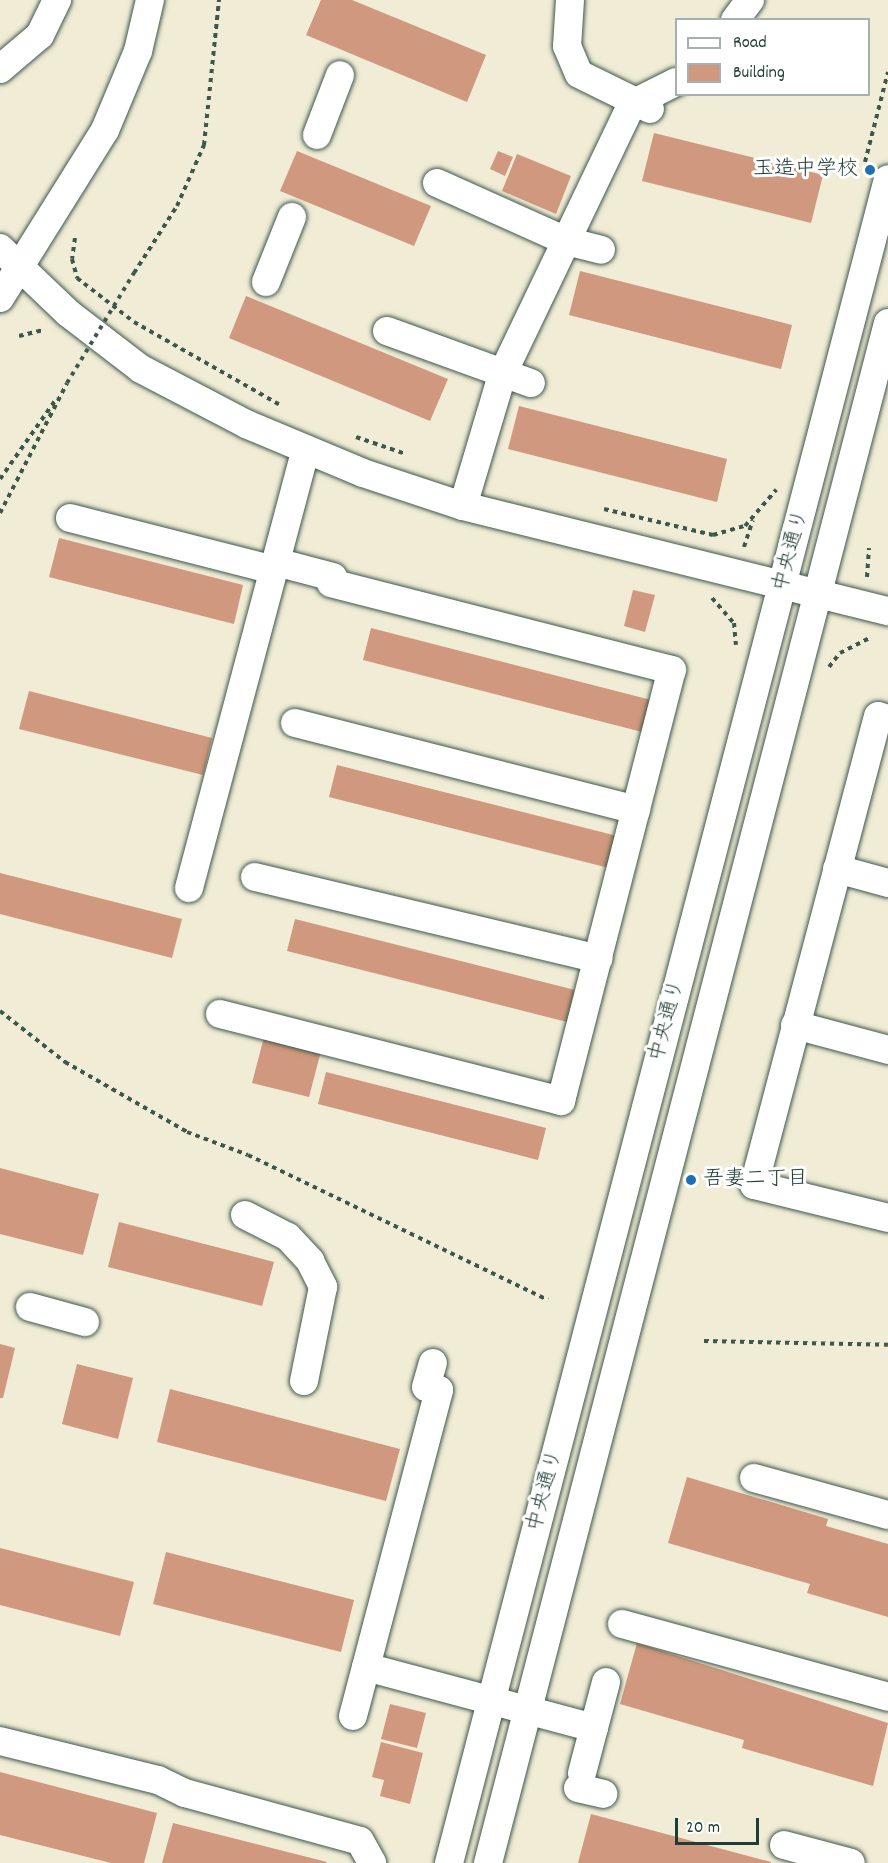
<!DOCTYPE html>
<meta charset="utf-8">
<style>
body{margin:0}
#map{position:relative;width:888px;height:1863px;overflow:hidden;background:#f0ecd5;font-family:Dekko,"Klee One",sans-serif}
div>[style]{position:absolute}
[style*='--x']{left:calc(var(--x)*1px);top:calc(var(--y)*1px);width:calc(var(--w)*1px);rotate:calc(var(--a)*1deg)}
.building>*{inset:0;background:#d0987e}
.path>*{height:4px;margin-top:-2px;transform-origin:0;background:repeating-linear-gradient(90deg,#3e574c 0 4.5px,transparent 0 9px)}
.roads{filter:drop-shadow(0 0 2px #3e574c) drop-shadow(0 0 2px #3e574c)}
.minor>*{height:28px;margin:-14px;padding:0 14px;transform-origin:14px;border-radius:14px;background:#fff}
.path-bridge>*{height:4px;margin-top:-2px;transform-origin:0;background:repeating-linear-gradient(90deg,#3e574c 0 4.5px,transparent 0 9px)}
.dots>*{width:16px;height:16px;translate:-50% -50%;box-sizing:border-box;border:3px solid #fff;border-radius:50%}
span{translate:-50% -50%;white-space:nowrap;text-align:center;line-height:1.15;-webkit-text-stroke:6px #fff;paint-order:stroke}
.poi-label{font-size:21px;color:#1f3d34}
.right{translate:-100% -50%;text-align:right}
.left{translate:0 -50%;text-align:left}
.street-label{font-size:21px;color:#1f3d34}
.legend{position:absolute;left:675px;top:18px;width:195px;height:78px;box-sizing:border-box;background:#fff;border:2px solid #a5b1ae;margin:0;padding:8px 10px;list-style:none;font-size:18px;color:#1f3d34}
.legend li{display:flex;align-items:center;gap:12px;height:30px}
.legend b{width:30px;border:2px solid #a5b1ae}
.scale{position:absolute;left:675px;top:1818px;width:84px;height:27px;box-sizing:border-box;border:3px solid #1f3d34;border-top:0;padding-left:8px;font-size:18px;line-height:21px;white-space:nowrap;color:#1f3d34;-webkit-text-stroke:4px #fff;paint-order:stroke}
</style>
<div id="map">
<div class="building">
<div style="clip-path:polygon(321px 0,352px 0,486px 55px,467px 102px,306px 35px)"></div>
<div style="clip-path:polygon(654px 133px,823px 175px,811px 223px,642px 181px)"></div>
<div style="clip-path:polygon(297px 151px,431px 206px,414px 246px,280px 191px)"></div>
<div style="clip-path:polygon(498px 151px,513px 157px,505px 176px,490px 169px)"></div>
<div style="clip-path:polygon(517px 154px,571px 176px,556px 214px,502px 191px)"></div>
<div style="clip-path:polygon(580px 271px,792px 325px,781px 369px,569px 315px)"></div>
<div style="clip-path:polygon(246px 296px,448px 379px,430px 421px,229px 338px)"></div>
<div style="clip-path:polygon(519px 406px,727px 459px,717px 502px,508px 449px)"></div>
<div style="clip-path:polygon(59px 538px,243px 585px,234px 624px,49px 577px)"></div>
<div style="clip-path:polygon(633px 590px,655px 595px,645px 632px,624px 626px)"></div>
<div style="clip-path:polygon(371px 628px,655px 701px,646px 733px,363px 660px)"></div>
<div style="clip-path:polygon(29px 691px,212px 738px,203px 775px,19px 729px)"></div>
<div style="clip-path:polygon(337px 765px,621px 837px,613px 869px,329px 797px)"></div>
<div style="clip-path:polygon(0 873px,182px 919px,172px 958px,0 914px)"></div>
<div style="clip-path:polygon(295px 919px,579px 991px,571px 1023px,287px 951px)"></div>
<div style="clip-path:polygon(264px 1037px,321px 1051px,309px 1097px,252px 1083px)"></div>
<div style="clip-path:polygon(326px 1072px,546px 1128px,538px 1160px,318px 1104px)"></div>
<div style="clip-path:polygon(0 1168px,99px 1194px,83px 1255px,0 1234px)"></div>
<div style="clip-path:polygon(119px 1222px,274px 1262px,262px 1306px,108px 1267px)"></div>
<div style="clip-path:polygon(0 1344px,15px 1348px,3px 1398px,0 1398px)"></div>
<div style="clip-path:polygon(77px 1364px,133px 1378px,118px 1439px,62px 1424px)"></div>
<div style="clip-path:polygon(170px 1389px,400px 1449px,386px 1501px,157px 1442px)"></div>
<div style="clip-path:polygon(687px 1477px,828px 1519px,826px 1526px,888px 1544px,888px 1617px,807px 1593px,810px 1584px,668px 1543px)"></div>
<div style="clip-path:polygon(0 1548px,134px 1582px,120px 1636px,0 1605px)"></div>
<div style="clip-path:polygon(166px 1552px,354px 1600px,341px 1652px,153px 1604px)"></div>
<div style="clip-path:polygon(637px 1643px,888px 1723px,873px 1786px,742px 1748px,744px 1740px,620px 1704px)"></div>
<div style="clip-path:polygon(390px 1704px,426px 1713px,417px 1748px,381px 1739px)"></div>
<div style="clip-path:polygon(381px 1742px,423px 1753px,410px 1804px,380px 1796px,384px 1780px,372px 1777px)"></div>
<div style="clip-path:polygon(0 1772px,157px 1813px,144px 1863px,111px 1863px,0 1835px)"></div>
<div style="clip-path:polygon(591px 1814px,771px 1862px,771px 1863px,578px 1863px)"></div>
<div style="clip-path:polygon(173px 1823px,327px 1862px,326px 1863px,162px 1863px)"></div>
</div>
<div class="path">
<div style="--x:865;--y:162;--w:93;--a:-75.7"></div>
<div style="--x:75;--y:238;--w:21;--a:98"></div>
<div style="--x:72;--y:259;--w:20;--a:75"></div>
<div style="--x:77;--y:278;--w:72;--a:37.7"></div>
<div style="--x:134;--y:322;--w:168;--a:29.6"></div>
<div style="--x:134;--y:273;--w:80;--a:-57.3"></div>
<div style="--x:177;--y:206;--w:67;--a:-66.1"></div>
<div style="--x:204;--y:145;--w:146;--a:-84.1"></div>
<div style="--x:19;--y:336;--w:25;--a:-14"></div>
<div style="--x:356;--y:437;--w:53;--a:18.8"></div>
<div style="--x:0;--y:479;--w:99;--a:-54.9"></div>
<div style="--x:604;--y:509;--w:112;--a:13.4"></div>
<div style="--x:713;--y:535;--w:33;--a:-16"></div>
<div style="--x:745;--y:526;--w:48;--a:-49.3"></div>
<div style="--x:0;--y:513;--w:146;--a:-62.7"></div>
<div style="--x:744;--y:547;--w:28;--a:-72"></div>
<div style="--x:867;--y:577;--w:29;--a:-86"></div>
<div style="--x:712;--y:598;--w:33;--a:49"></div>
<div style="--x:734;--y:623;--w:22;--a:85"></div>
<div style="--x:829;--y:667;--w:18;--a:-52"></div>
<div style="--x:840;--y:653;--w:35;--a:-27"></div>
<div style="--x:0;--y:1011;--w:83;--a:38.1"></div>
<div style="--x:65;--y:1062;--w:141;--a:29.8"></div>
<div style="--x:187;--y:1132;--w:65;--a:20.7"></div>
<div style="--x:248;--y:1155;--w:333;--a:25.8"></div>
<div style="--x:704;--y:1341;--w:184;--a:1.2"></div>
</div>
<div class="roads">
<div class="minor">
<div style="--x:570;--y:0;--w:46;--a:93.7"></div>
<div style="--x:567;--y:46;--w:30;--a:67"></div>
<div style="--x:579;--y:74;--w:79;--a:26.2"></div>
<div style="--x:735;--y:20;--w:25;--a:-53"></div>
<div style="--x:0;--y:69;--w:52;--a:-40.4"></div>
<div style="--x:40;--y:35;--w:39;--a:-64"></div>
<div style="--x:317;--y:135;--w:64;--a:-69"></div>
<div style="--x:437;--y:183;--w:141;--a:24.2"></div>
<div style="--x:566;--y:241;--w:36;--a:14"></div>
<div style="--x:0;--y:248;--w:94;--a:43.7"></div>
<div style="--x:68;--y:313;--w:92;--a:37.5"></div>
<div style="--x:141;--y:369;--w:119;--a:27.6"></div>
<div style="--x:246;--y:424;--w:127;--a:22.7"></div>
<div style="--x:363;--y:473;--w:105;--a:18.3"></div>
<div style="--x:463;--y:506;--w:438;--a:13.9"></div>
<div style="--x:266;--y:282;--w:70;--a:-68.2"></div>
<div style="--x:0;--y:298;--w:198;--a:-58"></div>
<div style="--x:105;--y:130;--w:86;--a:-67.3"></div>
<div style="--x:138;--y:51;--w:52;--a:-76.8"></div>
<div style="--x:387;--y:331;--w:153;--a:19.9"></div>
<div style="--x:463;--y:506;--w:137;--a:-73.4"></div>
<div style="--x:502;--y:375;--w:301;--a:-64.4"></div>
<div style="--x:632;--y:104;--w:49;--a:-26.6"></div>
<div style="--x:70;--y:518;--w:211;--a:14.3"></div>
<div style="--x:276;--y:562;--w:59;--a:14.7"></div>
<div style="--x:888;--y:719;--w:10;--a:-163"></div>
<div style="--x:878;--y:716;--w:485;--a:104.8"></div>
<div style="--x:754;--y:1185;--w:138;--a:13.8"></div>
<div style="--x:295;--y:723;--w:352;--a:14.3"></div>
<div style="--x:837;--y:869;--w:53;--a:15.4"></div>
<div style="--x:255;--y:877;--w:353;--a:13.4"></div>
<div style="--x:189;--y:888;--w:454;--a:-75.1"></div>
<div style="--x:220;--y:1014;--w:352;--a:14.3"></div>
<div style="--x:561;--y:1101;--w:445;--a:-75.6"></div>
<div style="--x:672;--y:670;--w:352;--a:-165.7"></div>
<div style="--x:795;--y:1025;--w:96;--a:15"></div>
<div style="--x:245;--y:1215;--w:48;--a:27.1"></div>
<div style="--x:288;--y:1237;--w:33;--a:47"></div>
<div style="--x:310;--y:1261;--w:29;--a:63"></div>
<div style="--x:323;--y:1287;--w:96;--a:101.4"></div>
<div style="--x:30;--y:1307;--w:57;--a:15.3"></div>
<div style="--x:754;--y:1478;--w:139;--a:15.4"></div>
<div style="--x:622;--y:1624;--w:276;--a:15.3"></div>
<div style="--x:366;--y:1667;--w:236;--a:15"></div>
<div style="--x:353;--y:1716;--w:337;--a:-75.2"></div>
<div style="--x:439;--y:1390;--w:13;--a:-167"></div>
<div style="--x:426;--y:1387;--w:25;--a:-74"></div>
<div style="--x:0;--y:1741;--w:163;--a:13.9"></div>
<div style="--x:158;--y:1780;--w:30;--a:26"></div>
<div style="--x:185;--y:1793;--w:181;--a:15.3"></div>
<div style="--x:360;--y:1841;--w:25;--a:61"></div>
<div style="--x:582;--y:1773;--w:94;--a:-75.2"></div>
<div style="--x:578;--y:1788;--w:26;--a:13"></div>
<div style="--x:784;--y:1845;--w:69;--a:15"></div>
<div style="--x:449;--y:1863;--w:1740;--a:-75.39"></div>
<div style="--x:488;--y:1863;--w:1591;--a:-75.44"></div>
</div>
</div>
<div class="path-bridge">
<div style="--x:67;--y:383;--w:129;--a:-58.7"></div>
</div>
<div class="dots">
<div style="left:870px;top:170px;background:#1f6fb2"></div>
<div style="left:691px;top:1180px;background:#1f6fb2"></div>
</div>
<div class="poi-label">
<span class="right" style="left:858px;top:170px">玉造中学校</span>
<span class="left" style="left:703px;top:1180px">吾妻二丁目</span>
</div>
<div class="street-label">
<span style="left:792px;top:551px;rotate:-75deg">中央通り</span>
<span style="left:668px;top:1021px;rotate:-75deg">中央通り</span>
<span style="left:546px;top:1491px;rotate:-75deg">中央通り</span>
</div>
<ul class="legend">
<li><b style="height:8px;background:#fff"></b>Road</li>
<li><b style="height:16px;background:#d0987e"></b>Building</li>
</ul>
<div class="scale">20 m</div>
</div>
